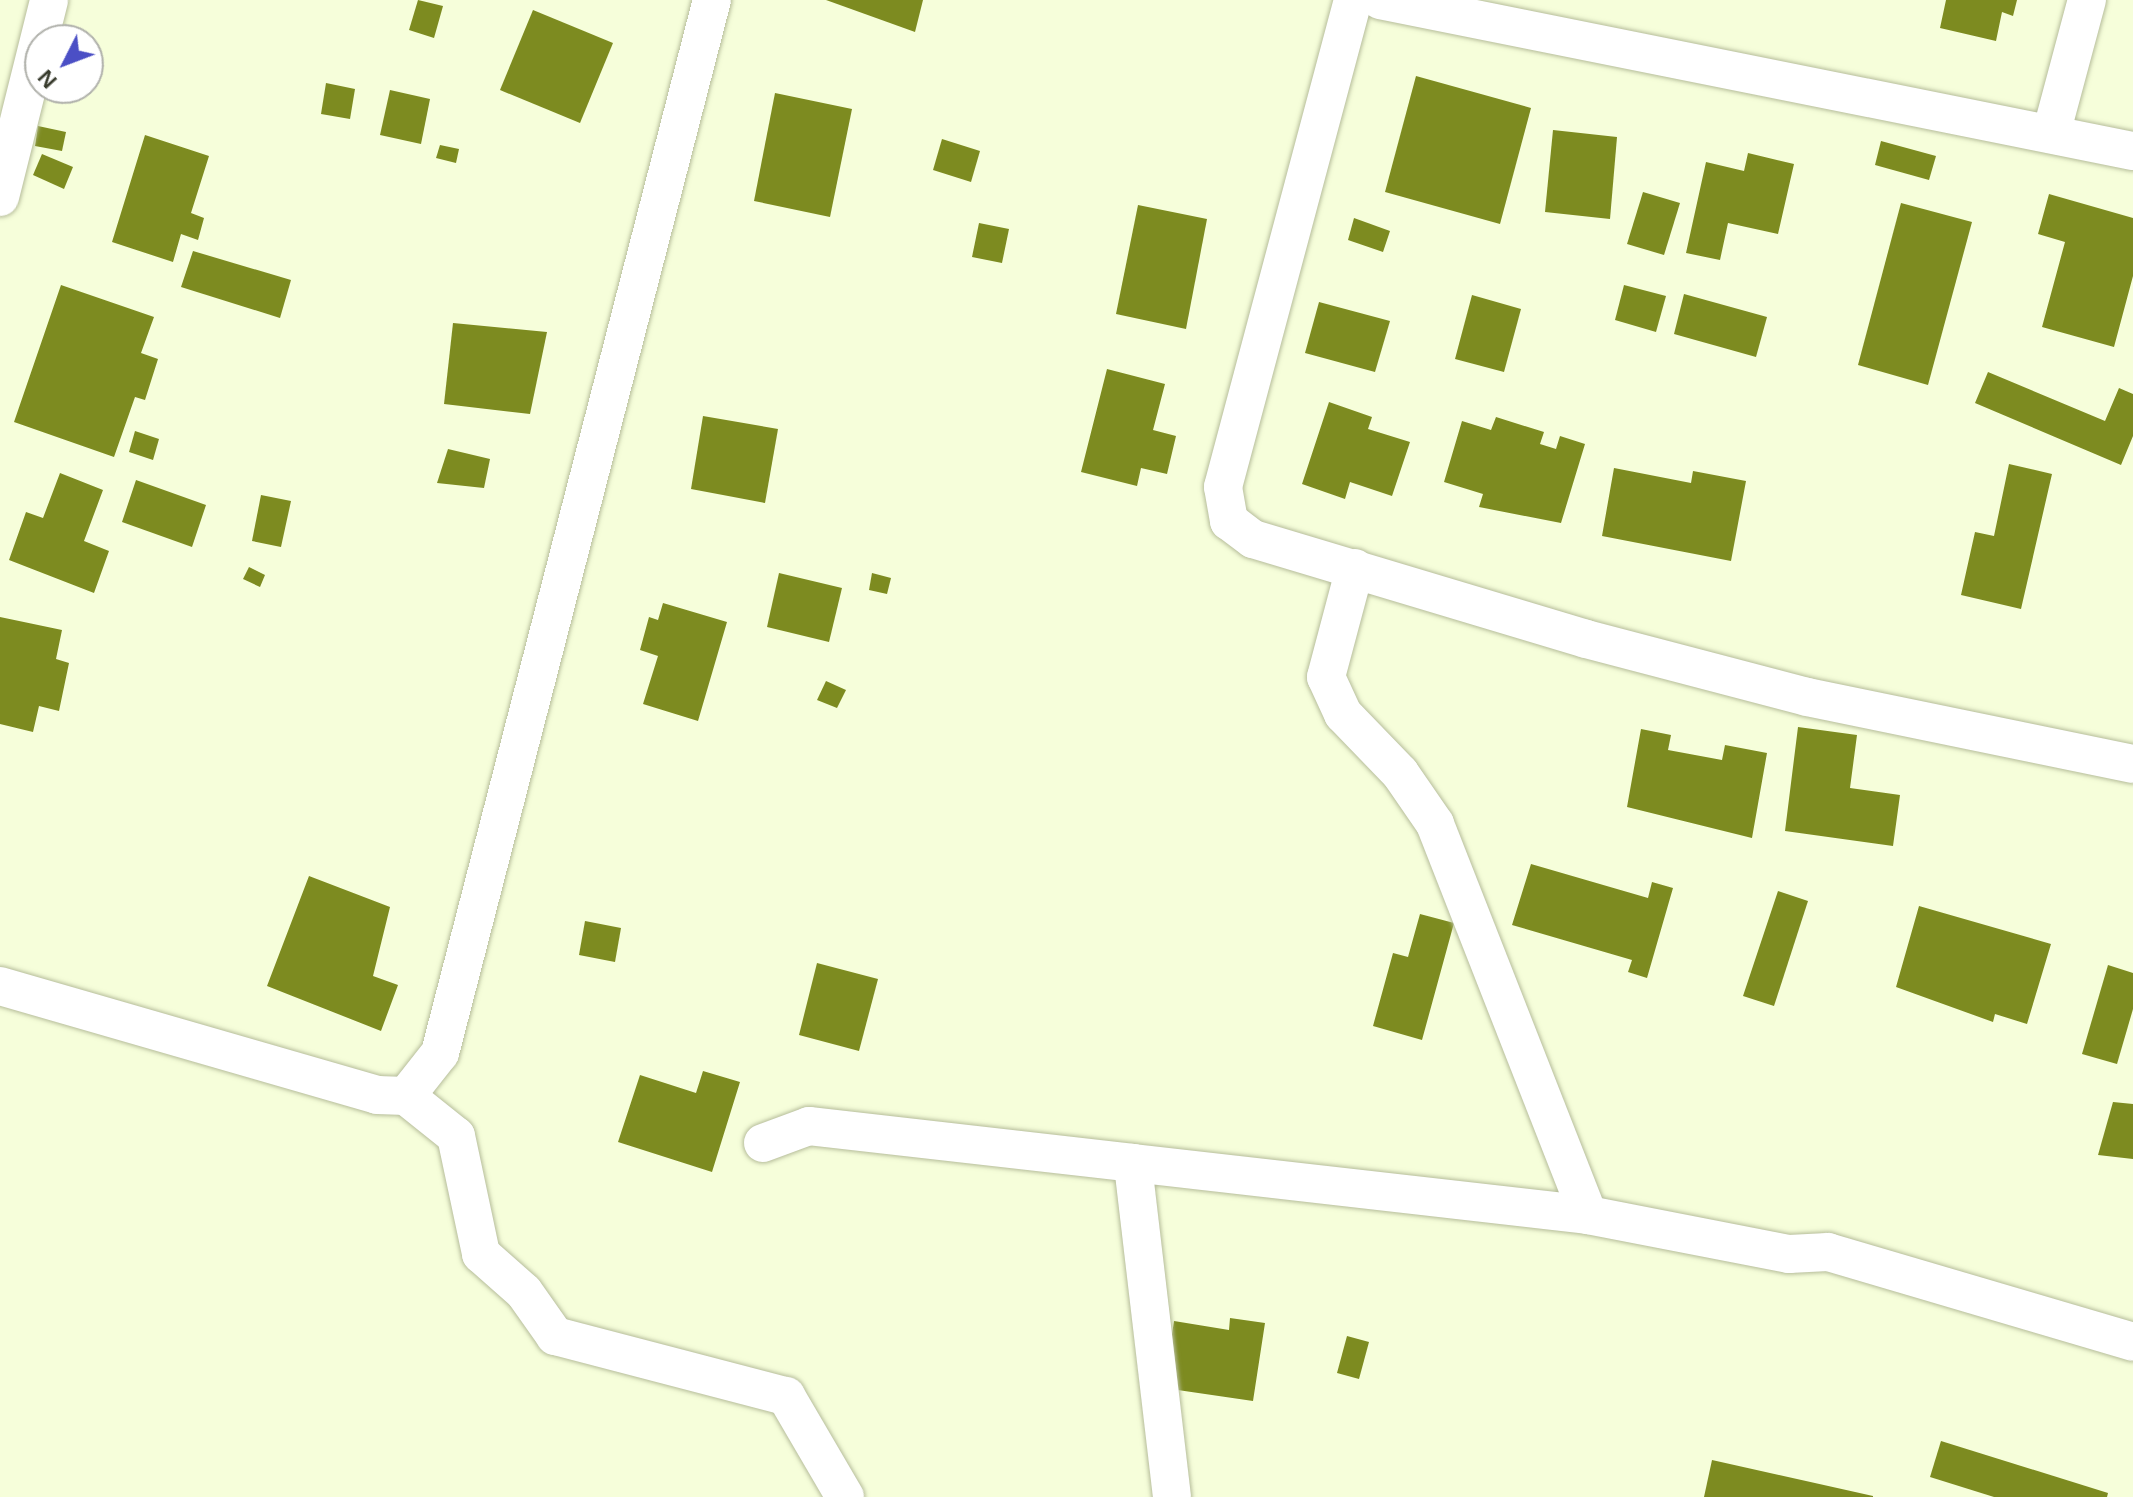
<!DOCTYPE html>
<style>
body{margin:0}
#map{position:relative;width:2133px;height:1497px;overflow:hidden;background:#f6feda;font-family:Arial,sans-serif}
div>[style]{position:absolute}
.building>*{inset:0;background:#7d8b20}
.roads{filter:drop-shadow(0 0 2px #b6bd9b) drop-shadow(0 0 2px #b6bd9b)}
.street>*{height:38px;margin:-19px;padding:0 19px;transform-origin:19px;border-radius:19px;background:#fff}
span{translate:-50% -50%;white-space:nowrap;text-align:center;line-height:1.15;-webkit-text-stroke:6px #fff;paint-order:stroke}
.north{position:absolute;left:24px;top:24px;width:80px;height:80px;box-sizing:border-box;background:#fff;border:2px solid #b0b1ab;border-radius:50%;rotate:228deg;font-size:22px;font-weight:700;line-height:32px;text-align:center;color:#393c2e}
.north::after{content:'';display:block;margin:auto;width:28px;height:36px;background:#4b4fc5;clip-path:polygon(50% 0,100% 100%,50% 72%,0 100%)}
</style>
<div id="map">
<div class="building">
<div style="clip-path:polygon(418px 0,443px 6px,434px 38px,409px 30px)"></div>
<div style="clip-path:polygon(826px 0,923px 0,915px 32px)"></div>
<div style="clip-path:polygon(1946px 0,2017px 0,2013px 16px,2002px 12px,1996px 41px,1940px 28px)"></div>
<div style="clip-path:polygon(533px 10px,613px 43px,580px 123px,500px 90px)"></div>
<div style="clip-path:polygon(1416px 76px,1531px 108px,1500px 224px,1385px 192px)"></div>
<div style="clip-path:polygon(326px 83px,355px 89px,350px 119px,321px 114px)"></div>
<div style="clip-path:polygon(390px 90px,430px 99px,421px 144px,380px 135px)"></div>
<div style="clip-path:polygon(775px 93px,852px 109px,830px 217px,754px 201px)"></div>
<div style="clip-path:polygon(38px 126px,66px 132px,62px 151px,35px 146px)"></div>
<div style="clip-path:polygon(1553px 130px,1617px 137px,1610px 219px,1545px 212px)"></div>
<div style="clip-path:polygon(145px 135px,209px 156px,191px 213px,204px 218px,198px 240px,181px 234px,173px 262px,112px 242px)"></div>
<div style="clip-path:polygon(942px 139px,980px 151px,971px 182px,933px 170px)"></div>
<div style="clip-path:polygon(1881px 141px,1936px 156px,1929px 180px,1875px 165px)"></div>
<div style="clip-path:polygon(440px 145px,459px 149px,456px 163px,436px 158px)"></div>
<div style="clip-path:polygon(1748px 153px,1794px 164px,1778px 234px,1728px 223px,1720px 260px,1686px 253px,1706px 162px,1744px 171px)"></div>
<div style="clip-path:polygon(42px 154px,73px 167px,64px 189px,33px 175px)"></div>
<div style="clip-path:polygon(1643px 192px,1680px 203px,1664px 255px,1627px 244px)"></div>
<div style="clip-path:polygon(2049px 194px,2133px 218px,2133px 276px,2114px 347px,2042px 327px,2065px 242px,2038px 234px)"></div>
<div style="clip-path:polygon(1901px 203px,1972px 222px,1928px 385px,1858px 365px)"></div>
<div style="clip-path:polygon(1138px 205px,1207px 219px,1186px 329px,1116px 314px)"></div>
<div style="clip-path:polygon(1354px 218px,1390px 231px,1383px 252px,1348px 240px)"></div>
<div style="clip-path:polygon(979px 223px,1009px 229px,1002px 263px,972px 257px)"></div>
<div style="clip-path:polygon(193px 251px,291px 280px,280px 318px,181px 287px)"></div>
<div style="clip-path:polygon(61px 285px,154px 317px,141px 353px,158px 359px,145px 400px,135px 397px,114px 457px,14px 422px)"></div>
<div style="clip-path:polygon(1624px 285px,1666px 296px,1656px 332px,1615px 320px)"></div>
<div style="clip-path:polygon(1684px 294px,1767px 317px,1756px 357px,1674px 334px)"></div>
<div style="clip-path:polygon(1472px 295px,1521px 309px,1504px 372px,1455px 359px)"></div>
<div style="clip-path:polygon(1319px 302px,1390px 321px,1375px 372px,1305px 353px)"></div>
<div style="clip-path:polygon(453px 323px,547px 332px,530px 414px,444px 404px)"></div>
<div style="clip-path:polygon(1107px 369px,1165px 384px,1153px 430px,1176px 436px,1167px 474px,1141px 468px,1137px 486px,1081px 472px)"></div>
<div style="clip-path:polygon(1988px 372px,2105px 421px,2119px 388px,2133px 394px,2133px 436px,2121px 465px,1975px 403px)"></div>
<div style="clip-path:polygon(1329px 402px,1372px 417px,1368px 429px,1410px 442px,1392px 496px,1350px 482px,1345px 499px,1302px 484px)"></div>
<div style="clip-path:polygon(703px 416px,778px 429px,765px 503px,691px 489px)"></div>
<div style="clip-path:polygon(1496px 417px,1544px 432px,1540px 444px,1556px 449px,1560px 436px,1585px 444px,1561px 523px,1479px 507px,1483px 494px,1444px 482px,1462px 421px,1491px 430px)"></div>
<div style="clip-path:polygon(135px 431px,159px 439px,153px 460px,129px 452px)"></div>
<div style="clip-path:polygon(448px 449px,490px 459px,484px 488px,437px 483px)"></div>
<div style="clip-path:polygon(2009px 464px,2052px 474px,2021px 609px,1961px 595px,1975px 532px,1994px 536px)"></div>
<div style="clip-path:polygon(1614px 468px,1691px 483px,1693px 471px,1746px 481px,1731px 561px,1602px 536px)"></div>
<div style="clip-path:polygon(60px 473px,103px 490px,84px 541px,109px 551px,94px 593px,9px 560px,26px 512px,43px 518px)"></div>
<div style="clip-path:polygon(136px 480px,206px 505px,192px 547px,122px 522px)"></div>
<div style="clip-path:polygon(261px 495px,291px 501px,281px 547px,252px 541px)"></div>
<div style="clip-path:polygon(249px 567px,265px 575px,260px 587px,243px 579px)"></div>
<div style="clip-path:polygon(779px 573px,842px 588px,829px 642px,767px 627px)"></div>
<div style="clip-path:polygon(872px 573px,891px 578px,887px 594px,869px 590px)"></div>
<div style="clip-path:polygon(663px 603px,727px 622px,698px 721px,643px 704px,658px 656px,640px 650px,649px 617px,658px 620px)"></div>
<div style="clip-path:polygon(0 617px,62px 630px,56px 659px,69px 663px,59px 711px,39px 706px,33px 732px,0 724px)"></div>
<div style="clip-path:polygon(826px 681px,846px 690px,837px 708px,817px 700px)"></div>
<div style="clip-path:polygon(1798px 727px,1857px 735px,1850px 788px,1900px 795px,1893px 846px,1785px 831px)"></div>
<div style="clip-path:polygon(1641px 729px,1671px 735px,1668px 750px,1722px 760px,1725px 745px,1767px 753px,1752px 838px,1627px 807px)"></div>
<div style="clip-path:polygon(1531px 864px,1648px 898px,1652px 882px,1673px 888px,1647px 978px,1628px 972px,1632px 960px,1512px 925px)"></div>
<div style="clip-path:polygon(309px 876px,390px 907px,373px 976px,398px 985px,381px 1031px,267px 986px)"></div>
<div style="clip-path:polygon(1778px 891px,1808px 901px,1774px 1006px,1743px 996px)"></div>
<div style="clip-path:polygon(1919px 906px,2051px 944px,2027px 1024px,1995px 1014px,1993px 1022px,1896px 987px)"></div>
<div style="clip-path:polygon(1420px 914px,1454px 923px,1422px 1040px,1373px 1026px,1393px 953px,1408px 957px)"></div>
<div style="clip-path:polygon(585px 921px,621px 928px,615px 962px,579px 955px)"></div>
<div style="clip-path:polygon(817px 963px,878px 979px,859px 1051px,799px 1035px)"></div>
<div style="clip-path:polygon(2108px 965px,2133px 973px,2133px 1009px,2117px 1064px,2082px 1054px)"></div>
<div style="clip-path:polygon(703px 1071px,740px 1082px,712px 1172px,618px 1142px,640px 1075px,696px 1093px)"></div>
<div style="clip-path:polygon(2113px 1102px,2133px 1104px,2133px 1159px,2098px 1155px)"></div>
<div style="clip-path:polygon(1230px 1318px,1265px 1323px,1253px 1401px,1164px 1388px,1174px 1321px,1229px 1330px)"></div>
<div style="clip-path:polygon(1347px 1336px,1369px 1342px,1359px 1379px,1337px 1373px)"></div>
<div style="clip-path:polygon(1941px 1441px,2108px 1493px,2107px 1497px,1994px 1497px,1930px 1477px)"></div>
<div style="clip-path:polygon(1712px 1460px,1873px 1496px,1873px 1497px,1704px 1497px)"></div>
</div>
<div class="roads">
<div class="street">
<div style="left:1353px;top:0;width:504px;rotate:104.95deg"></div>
<div style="left:1223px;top:487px;width:35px;rotate:80deg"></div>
<div style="left:1229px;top:521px;width:30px;rotate:37deg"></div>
<div style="left:1253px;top:539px;width:348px;rotate:16.7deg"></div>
<div style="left:1586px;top:639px;width:228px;rotate:14.7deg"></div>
<div style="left:1807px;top:697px;width:333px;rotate:11.6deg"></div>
<div style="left:1380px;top:0;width:768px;rotate:11.34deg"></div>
<div style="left:2051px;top:134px;width:139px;rotate:-75deg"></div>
<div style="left:0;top:197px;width:203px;rotate:-76deg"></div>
<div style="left:1355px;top:568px;width:113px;rotate:104.9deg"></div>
<div style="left:1326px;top:677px;width:41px;rotate:65.3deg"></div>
<div style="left:1343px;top:714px;width:82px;rotate:46deg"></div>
<div style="left:1400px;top:773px;width:62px;rotate:55.5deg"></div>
<div style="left:1435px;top:824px;width:420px;rotate:68.6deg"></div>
<div style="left:0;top:986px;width:392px;rotate:16.1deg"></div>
<div style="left:377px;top:1095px;width:29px;rotate:2deg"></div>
<div style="left:406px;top:1096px;width:55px;rotate:-51.7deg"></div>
<div style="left:440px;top:1053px;width:1088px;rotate:-75.52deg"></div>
<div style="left:406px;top:1096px;width:64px;rotate:38.7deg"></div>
<div style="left:456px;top:1136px;width:121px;rotate:78deg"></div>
<div style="left:481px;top:1254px;width:57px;rotate:41.5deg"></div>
<div style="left:524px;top:1292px;width:54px;rotate:54.8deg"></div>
<div style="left:555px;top:1336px;width:239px;rotate:14.6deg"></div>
<div style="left:786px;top:1396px;width:117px;rotate:59.7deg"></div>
<div style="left:763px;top:1143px;width:49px;rotate:-20.3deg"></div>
<div style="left:809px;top:1126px;width:326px;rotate:6.5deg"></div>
<div style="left:1172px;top:1497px;width:336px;rotate:-96.7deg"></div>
<div style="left:1133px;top:1163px;width:458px;rotate:6.5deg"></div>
<div style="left:1588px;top:1215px;width:205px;rotate:11deg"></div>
<div style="left:1789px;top:1254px;width:39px;rotate:-3deg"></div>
<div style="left:1828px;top:1252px;width:318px;rotate:16.4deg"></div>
</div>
</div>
<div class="north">N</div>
</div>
